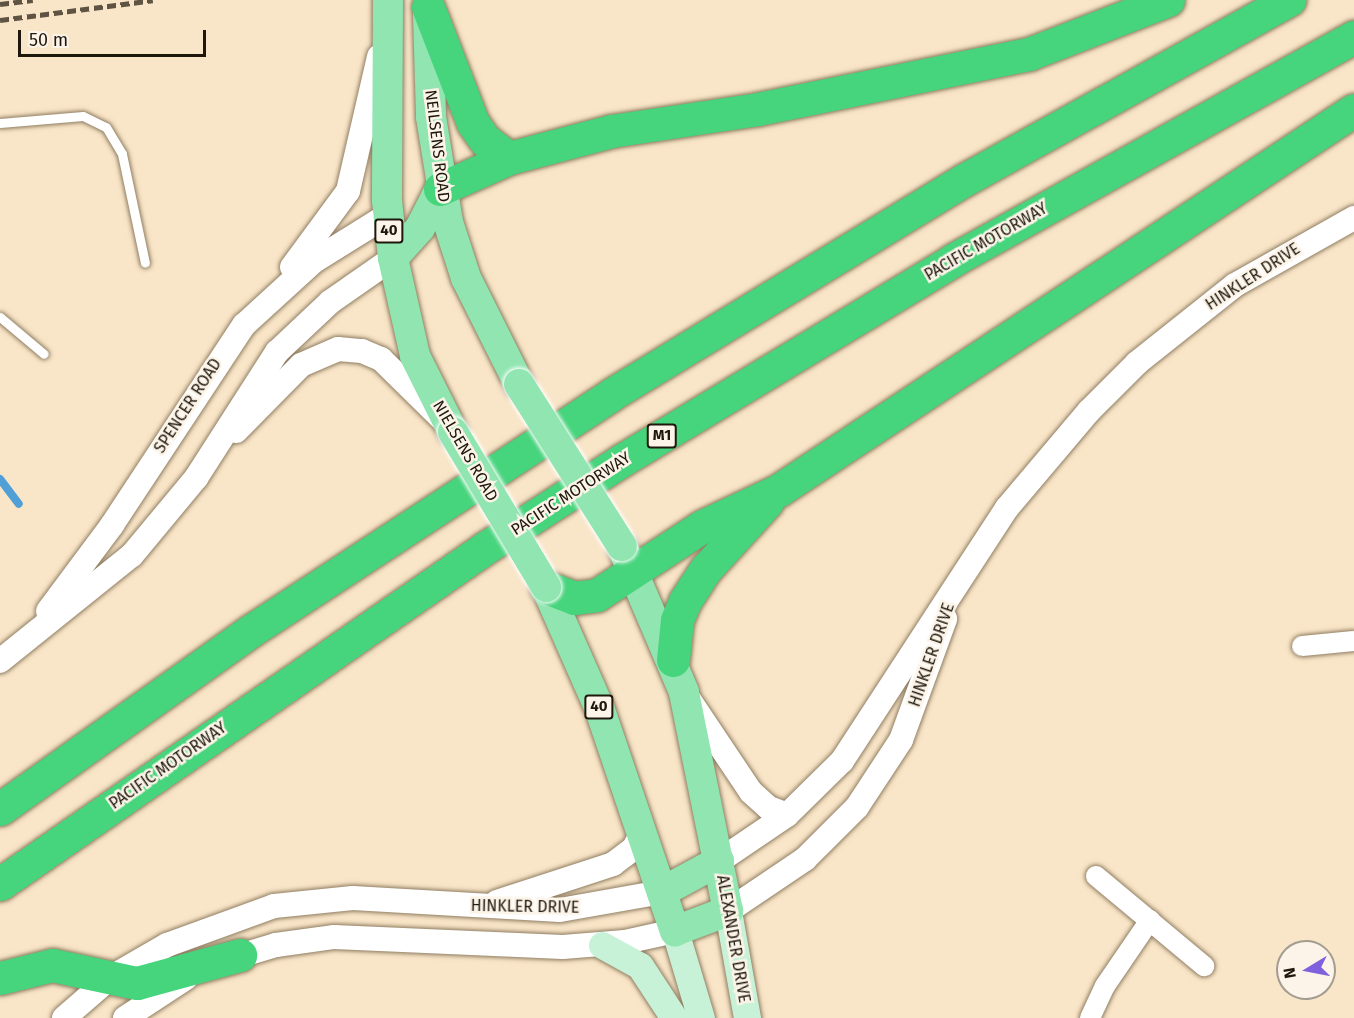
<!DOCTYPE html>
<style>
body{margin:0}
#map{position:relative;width:1354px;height:1018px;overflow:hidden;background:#f9e5c7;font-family:"Fira Sans",sans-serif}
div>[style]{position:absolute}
.stream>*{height:8px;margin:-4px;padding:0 4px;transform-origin:4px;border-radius:4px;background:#509fd6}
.roads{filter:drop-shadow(0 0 2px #907e63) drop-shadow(0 0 2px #907e63)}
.service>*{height:9px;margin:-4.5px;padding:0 4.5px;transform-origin:4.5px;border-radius:4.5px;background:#fff}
.minor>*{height:20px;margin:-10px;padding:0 10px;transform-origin:10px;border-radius:10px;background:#fff}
.tertiary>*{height:24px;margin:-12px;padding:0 12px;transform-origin:12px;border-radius:12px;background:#fff}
.secondary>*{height:27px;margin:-13.5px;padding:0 13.5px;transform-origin:13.5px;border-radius:13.5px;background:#c8f2d8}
.primary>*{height:30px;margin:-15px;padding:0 15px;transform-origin:15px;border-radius:15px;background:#90e5b0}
.motorway>*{height:33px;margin:-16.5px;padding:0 16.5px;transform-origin:16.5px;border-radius:16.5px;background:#46d47c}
.rail>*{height:4.5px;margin-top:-2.25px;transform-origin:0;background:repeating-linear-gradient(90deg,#5f5443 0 9px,transparent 0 13.5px)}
.bridges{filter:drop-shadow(0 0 2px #fff) drop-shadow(0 0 2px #fff)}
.primary-bridge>*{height:30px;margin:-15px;padding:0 15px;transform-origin:15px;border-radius:15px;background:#90e5b0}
span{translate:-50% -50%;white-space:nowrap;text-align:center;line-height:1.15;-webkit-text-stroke:5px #fcf4e8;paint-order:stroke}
.shield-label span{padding:2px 4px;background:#fcf4e8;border:2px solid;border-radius:4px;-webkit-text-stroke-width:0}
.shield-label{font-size:15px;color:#1e170c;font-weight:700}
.street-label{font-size:16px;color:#1e170c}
.north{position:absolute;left:1276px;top:940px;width:60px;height:60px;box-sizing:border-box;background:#fcf4e8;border:2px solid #a39c90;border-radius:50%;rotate:260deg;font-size:16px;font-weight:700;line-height:24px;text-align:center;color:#1e170c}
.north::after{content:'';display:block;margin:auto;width:21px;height:27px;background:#7e62dd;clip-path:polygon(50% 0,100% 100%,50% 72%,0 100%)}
.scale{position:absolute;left:18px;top:30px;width:188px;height:27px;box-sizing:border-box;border:3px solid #1e170c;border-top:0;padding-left:8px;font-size:18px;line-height:21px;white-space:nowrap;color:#1e170c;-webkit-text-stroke:4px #fcf4e8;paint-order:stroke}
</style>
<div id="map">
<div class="stream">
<div style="left:0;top:479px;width:31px;rotate:53deg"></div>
</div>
<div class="roads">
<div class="service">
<div style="left:0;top:123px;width:83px;rotate:-4.8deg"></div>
<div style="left:83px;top:116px;width:25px;rotate:26deg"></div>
<div style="left:106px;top:127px;width:31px;rotate:59deg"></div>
<div style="left:122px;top:154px;width:111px;rotate:78.1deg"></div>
<div style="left:0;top:317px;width:57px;rotate:40.1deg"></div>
</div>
<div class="minor">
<div style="left:1302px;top:646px;width:52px;rotate:-5.5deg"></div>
<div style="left:1096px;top:876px;width:141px;rotate:39.8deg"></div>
<div style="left:1090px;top:1018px;width:35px;rotate:-65deg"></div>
<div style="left:1105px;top:986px;width:80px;rotate:-55.7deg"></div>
</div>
<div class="tertiary">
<div style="left:292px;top:267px;width:94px;rotate:-53.6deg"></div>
<div style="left:348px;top:191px;width:138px;rotate:-77deg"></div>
<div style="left:236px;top:431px;width:93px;rotate:-45.4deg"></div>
<div style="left:301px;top:365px;width:40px;rotate:-23.4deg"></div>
<div style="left:338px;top:349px;width:24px;rotate:5deg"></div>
<div style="left:362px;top:351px;width:21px;rotate:23deg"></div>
<div style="left:381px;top:359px;width:87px;rotate:44.5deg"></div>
<div style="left:48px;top:611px;width:107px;rotate:-53.3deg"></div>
<div style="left:112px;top:525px;width:240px;rotate:-56.6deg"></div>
<div style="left:244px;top:325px;width:95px;rotate:-42.4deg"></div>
<div style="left:314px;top:261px;width:87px;rotate:-31.9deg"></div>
<div style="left:0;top:661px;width:169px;rotate:-38.8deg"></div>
<div style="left:132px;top:555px;width:100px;rotate:-50.3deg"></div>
<div style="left:196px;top:478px;width:150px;rotate:-57.3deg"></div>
<div style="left:277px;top:352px;width:73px;rotate:-43.3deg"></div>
<div style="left:330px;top:302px;width:77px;rotate:-34.9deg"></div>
<div style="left:688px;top:698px;width:113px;rotate:56.2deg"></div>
<div style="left:751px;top:792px;width:24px;rotate:42deg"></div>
<div style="left:769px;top:808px;width:19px;rotate:21deg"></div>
<div style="left:719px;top:861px;width:82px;rotate:-34.1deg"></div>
<div style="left:787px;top:815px;width:77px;rotate:-44.5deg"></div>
<div style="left:842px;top:761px;width:302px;rotate:-56.9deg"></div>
<div style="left:1007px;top:508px;width:127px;rotate:-49.8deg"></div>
<div style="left:1089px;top:411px;width:68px;rotate:-45deg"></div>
<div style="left:1137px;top:363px;width:125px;rotate:-38.5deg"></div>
<div style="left:1235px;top:285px;width:137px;rotate:-29.4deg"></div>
<div style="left:497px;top:902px;width:122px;rotate:-18.1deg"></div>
<div style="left:613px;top:864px;width:26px;rotate:-37deg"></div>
<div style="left:634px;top:848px;width:18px;rotate:-63deg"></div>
<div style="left:728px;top:911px;width:93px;rotate:-34deg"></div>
<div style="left:805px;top:859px;width:74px;rotate:-45deg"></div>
<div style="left:857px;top:807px;width:80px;rotate:-56.7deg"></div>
<div style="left:901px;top:740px;width:129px;rotate:-70deg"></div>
<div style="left:226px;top:960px;width:52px;rotate:-16.7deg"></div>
<div style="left:276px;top:945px;width:59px;rotate:-7.9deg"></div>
<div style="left:334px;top:937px;width:229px;rotate:2.5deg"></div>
<div style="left:563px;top:947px;width:62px;rotate:-4.6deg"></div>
<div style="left:625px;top:942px;width:51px;rotate:-12.4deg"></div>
<div style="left:64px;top:1018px;width:61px;rotate:-41deg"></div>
<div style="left:110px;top:978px;width:66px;rotate:-30.1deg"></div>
<div style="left:167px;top:945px;width:114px;rotate:-20deg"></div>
<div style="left:274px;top:906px;width:79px;rotate:-5.8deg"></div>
<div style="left:353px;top:898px;width:207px;rotate:3.3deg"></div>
<div style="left:560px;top:910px;width:104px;rotate:-10deg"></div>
<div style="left:125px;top:1018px;width:73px;rotate:-33.3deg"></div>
</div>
<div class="secondary">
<div style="left:728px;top:911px;width:109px;rotate:79.9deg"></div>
<div style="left:675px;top:931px;width:91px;rotate:73.4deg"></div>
<div style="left:602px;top:945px;width:43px;rotate:28.9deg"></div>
<div style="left:640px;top:966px;width:62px;rotate:56.8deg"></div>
</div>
<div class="primary">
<div style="left:388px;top:0;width:200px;rotate:90.3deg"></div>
<div style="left:387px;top:200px;width:58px;rotate:84.1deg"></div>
<div style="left:393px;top:258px;width:100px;rotate:77.3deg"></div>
<div style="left:415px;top:356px;width:85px;rotate:63.4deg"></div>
<div style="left:428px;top:14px;width:103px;rotate:88.3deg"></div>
<div style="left:431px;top:117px;width:106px;rotate:80.8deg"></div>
<div style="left:448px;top:222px;width:59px;rotate:72.2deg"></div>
<div style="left:466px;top:278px;width:119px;rotate:63.4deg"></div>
<div style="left:393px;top:258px;width:40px;rotate:-48deg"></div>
<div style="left:420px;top:228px;width:44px;rotate:-62.9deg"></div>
<div style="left:546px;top:587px;width:131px;rotate:66.2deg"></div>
<div style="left:599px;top:707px;width:237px;rotate:71.3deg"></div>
<div style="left:675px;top:931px;width:57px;rotate:-20.7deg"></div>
<div style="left:728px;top:911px;width:223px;rotate:-101.4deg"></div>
<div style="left:684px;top:692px;width:155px;rotate:-113.1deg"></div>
<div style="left:662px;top:892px;width:65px;rotate:-28.5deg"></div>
</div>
<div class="motorway">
<div style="left:428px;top:7px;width:124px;rotate:68.8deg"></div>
<div style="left:473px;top:123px;width:21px;rotate:55deg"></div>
<div style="left:485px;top:140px;width:30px;rotate:37deg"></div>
<div style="left:440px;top:189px;width:76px;rotate:-24.2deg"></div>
<div style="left:509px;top:158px;width:106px;rotate:-14.8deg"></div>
<div style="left:611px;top:131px;width:149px;rotate:-8.5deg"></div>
<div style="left:758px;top:109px;width:277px;rotate:-11.5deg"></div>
<div style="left:1029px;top:54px;width:149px;rotate:-21.2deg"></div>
<div style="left:546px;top:587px;width:30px;rotate:21deg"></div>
<div style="left:574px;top:598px;width:23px;rotate:-7deg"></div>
<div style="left:597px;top:595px;width:126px;rotate:-33.1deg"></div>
<div style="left:703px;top:526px;width:84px;rotate:-25.3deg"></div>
<div style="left:779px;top:490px;width:689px;rotate:-33.46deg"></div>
<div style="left:673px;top:660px;width:40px;rotate:-84.3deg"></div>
<div style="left:677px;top:620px;width:21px;rotate:-67deg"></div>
<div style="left:685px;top:601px;width:38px;rotate:-57deg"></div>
<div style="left:706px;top:569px;width:91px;rotate:-47.7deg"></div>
<div style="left:0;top:809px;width:309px;rotate:-35.4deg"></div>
<div style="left:252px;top:630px;width:430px;rotate:-33.2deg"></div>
<div style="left:612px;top:394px;width:412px;rotate:-31.3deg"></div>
<div style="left:964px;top:180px;width:372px;rotate:-29deg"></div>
<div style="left:0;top:884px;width:590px;rotate:-34.71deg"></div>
<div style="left:485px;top:548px;width:163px;rotate:-32.7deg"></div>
<div style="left:622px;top:460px;width:387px;rotate:-31.1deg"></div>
<div style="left:953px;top:260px;width:459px;rotate:-29.1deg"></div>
<div style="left:0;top:978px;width:54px;rotate:-14deg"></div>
<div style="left:52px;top:965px;width:87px;rotate:12deg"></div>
<div style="left:137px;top:983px;width:107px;rotate:-15.2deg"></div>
</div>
</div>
<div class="rail">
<div style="left:0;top:4px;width:33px;rotate:-7deg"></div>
<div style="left:0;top:20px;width:154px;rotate:-7.4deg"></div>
</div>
<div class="bridges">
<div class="primary-bridge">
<div style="left:519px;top:384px;width:192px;rotate:57.6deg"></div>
<div style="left:453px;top:432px;width:181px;rotate:59deg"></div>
</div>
</div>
<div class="shield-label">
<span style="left:389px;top:231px">40</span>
<span style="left:662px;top:436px">M1</span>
<span style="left:599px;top:707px">40</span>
</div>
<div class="street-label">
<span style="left:437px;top:146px;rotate:83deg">NEILSENS ROAD</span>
<span style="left:986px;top:242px;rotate:-30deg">PACIFIC MOTORWAY</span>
<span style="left:1253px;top:277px;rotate:-33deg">HINKLER DRIVE</span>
<span style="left:188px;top:406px;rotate:-57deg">SPENCER ROAD</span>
<span style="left:465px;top:451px;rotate:60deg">NIELSENS ROAD</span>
<span style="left:571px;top:494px;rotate:-33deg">PACIFIC MOTORWAY</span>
<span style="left:932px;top:655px;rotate:-71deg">HINKLER DRIVE</span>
<span style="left:168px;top:766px;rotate:-35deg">PACIFIC MOTORWAY</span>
<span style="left:525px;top:907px;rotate:1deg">HINKLER DRIVE</span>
<span style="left:733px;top:939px;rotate:80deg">ALEXANDER DRIVE</span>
</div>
<div class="north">N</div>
<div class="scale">50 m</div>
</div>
